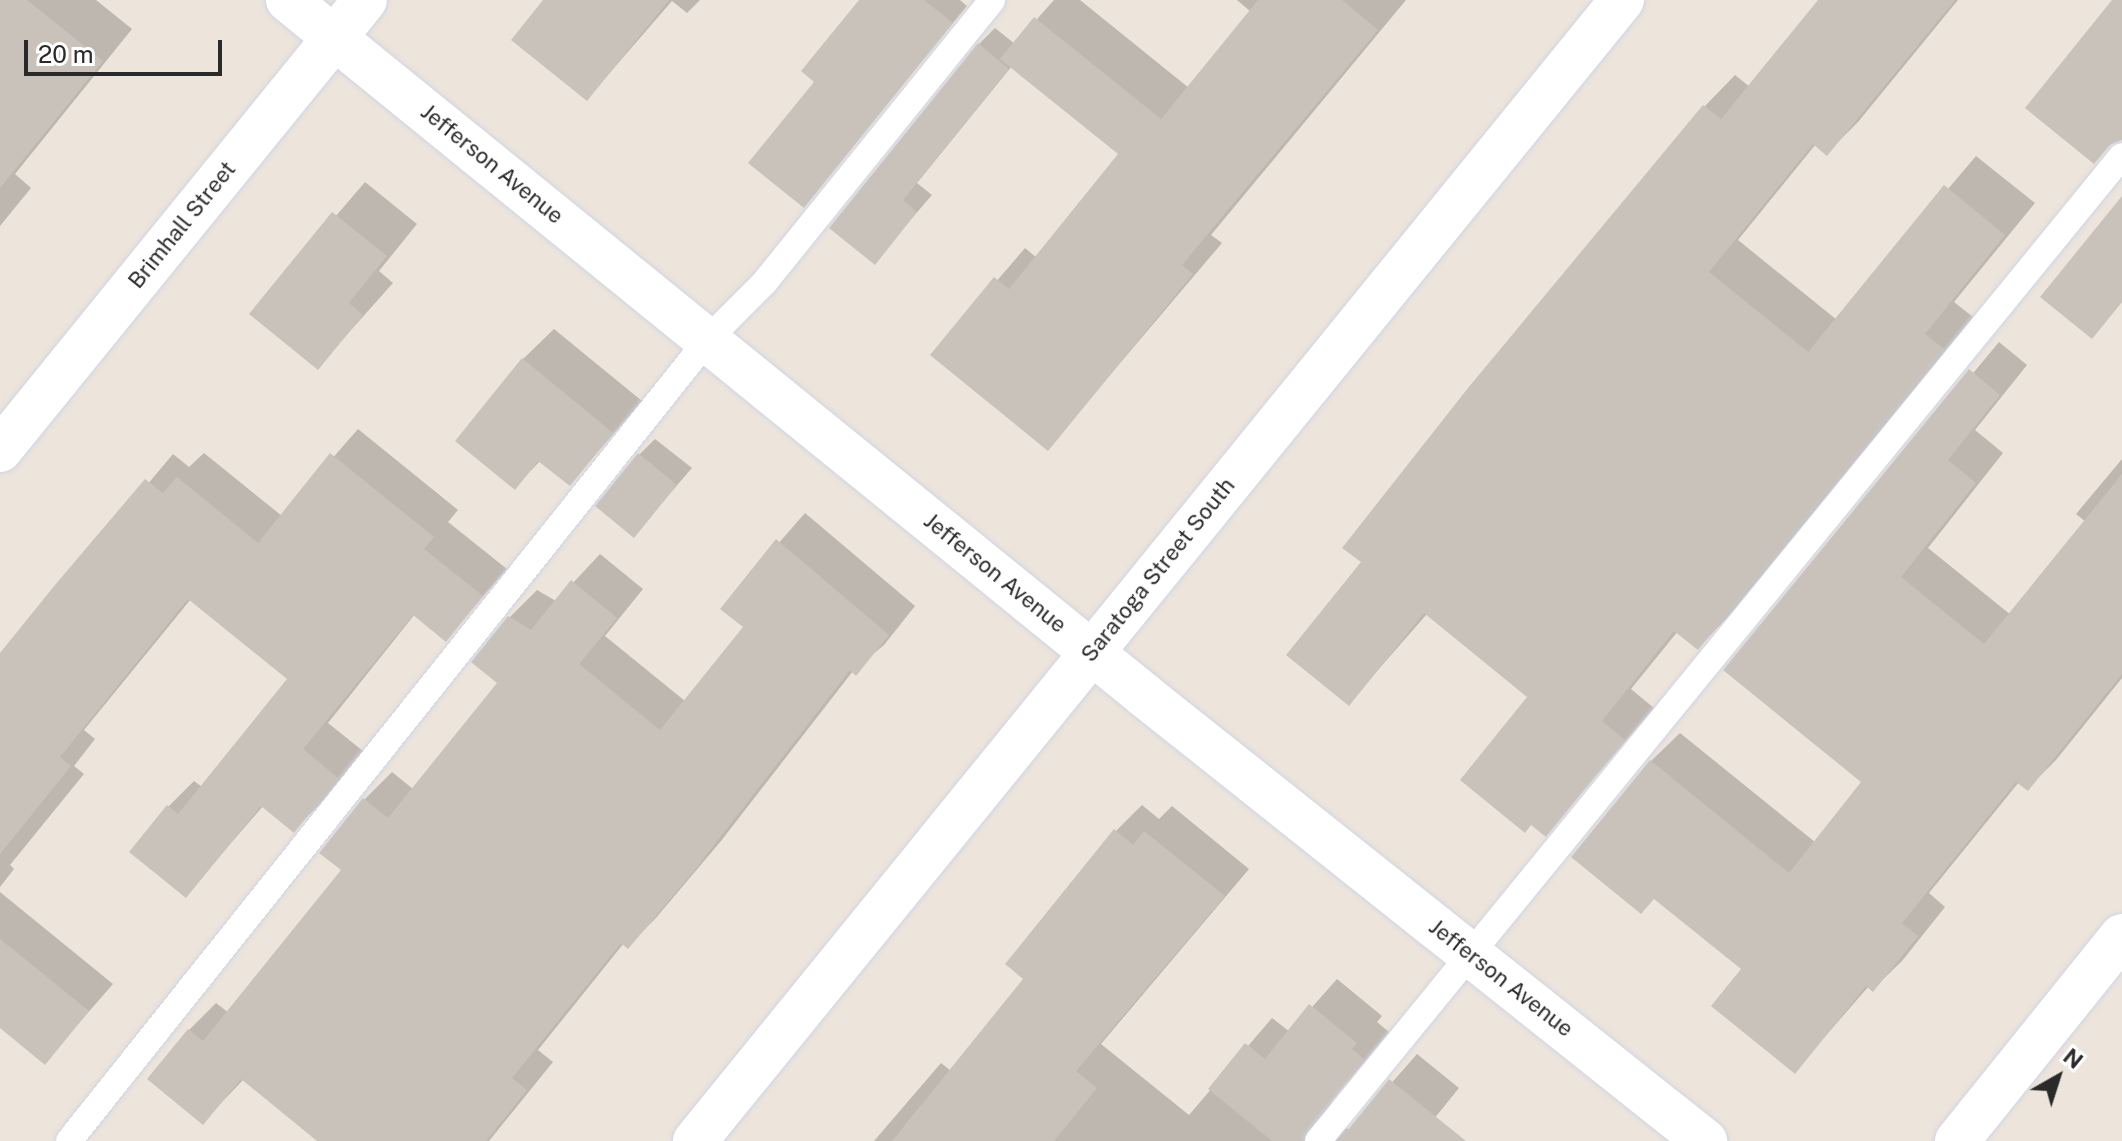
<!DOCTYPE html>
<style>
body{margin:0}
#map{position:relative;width:2122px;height:1141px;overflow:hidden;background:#ede5db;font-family:"Public Sans",sans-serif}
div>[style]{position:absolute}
.shadow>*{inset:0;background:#0003}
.building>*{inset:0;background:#c8c2bb}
.roads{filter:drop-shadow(0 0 2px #d1d4e4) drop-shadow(0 0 2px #d1d4e4)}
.service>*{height:26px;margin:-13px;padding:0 13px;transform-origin:13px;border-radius:13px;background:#fff}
.minor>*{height:44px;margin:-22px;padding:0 22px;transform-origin:22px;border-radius:22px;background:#fff}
span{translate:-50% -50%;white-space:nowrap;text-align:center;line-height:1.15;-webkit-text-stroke:8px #fff;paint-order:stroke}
.street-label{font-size:22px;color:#2a2a2a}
.north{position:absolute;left:2018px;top:1037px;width:80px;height:80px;-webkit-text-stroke:6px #fff;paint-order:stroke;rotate:39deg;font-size:22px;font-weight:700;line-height:32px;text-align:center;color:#2a2a2a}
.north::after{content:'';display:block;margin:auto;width:28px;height:36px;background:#2a2a2a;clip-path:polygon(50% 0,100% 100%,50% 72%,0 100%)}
.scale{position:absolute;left:24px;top:40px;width:198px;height:36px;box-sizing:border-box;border:4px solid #2a2a2a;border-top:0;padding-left:10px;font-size:24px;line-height:28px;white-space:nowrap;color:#2a2a2a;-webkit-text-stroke:6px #fff;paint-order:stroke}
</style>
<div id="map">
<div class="shadow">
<div style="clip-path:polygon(0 0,96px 0,132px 29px,15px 174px,31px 188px,0 226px)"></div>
<div style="clip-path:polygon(547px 0,700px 0,687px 13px,672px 1px,587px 99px)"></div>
<div style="clip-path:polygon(860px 0,960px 0,967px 6px,804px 205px,817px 81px)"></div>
<div style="clip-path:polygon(1054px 0,1080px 0,1189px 88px,1251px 12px,1237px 0,1406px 0,1211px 235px,1222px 243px,1048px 448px,933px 355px,1025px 248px,1037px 258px,1121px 154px,1012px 66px,917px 183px,932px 195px,874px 262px,832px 228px,979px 44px,995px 28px,1015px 44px)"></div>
<div style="clip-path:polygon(1820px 0,1958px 0,1858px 122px,1827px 153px,1816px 144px,1738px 240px,1837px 320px,1976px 156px,2035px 203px,1954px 302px,1973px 317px,1728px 617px,1698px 648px,1678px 631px,1631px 689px,1654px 708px,1546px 834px,1530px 697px,1427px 614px,1349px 703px,1363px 562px,1469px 389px,1705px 106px,1735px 75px,1750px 87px)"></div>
<div style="clip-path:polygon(365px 182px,417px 224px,379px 271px,393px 283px,318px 367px,252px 314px)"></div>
<div style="clip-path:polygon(554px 329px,642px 401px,570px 484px,541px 460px,515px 487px,523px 359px)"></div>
<div style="clip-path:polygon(1999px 342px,2027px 365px,1975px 430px,2003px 453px,1928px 548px,2011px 615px,2086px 522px,2076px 514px,2122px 459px,2122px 678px,2056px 760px,2027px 789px,2019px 782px,1929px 893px,1945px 907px,1902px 961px,1873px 989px,1869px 986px,1795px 1071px,1651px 761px,1680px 733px,1815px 842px,1863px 782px,1726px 670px)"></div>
<div style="clip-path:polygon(358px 429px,458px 510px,448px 522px,507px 569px,446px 639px,415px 614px,328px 723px,363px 751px,320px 804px,294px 830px,264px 805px,186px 895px,168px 807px,194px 781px,202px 787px,290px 679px,191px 599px,84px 730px,95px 739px,74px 766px,84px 774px,10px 865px,14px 869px,0 887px,0 660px,173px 454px,189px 467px,204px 453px,282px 516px)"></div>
<div style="clip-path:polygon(655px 439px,692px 468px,634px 535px,639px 455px)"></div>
<div style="clip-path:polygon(805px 513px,915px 606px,884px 645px,853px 671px,721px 841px,655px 919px,628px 946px,624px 943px,538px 1050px,553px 1062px,489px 1141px,321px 1141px,244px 1079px,203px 1122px,189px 1030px,216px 1003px,229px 1013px,344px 870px,322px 852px,365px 799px,392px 772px,413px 789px,500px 683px,509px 618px,537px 590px,556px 601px,600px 554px,643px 589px,605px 636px,685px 701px,746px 627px,722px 608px)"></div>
<div style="clip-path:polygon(1142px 805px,1159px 819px,1172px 806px,1249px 869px,1101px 1044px,1189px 1115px,1272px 1018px,1290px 1032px,1337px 979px,1382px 1016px,1377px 1022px,1389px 1032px,1331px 1102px,1328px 1112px,1333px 1127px,1351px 1129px,1417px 1054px,1459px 1088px,1416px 1141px,874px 1141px,941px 1063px,951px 1071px,1026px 979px,1116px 831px)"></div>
<div style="clip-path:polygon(0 892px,113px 984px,45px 1062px,0 1026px)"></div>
</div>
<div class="building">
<div style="clip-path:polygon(0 0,27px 0,103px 61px,0 188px)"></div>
<div style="clip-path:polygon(543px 0,669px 0,587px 101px,511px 40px)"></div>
<div style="clip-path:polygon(859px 0,924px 0,953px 23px,804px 208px,748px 163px,814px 82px,801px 71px)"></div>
<div style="clip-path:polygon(1258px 0,1342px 0,1378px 30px,1182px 265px,1193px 274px,1048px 451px,930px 355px,994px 277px,1009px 289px,1118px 154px,1000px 59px,1034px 17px,1161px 119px)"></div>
<div style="clip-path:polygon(1818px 0,1955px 0,1827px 156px,1813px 144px,1709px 272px,1808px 352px,1944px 185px,2005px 235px,1925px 334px,1944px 349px,1698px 650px,1674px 631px,1602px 721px,1625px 740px,1546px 837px,1531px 825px,1525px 833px,1460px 780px,1527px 697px,1424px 613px,1349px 706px,1286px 655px,1361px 562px,1342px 548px,1468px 388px,1703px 105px,1721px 119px)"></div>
<div style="clip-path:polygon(2112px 0,2122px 0,2122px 140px,2110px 145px,2094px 164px,2025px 108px)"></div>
<div style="clip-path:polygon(978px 43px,1009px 69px,903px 200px,917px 212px,875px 265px,829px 228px)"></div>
<div style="clip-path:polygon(2122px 196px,2122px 302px,2092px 339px,2040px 297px)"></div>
<div style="clip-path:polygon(332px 212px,387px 256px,349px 303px,363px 315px,318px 370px,249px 314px)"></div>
<div style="clip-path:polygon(522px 358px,613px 433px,570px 486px,538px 461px,515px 490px,455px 441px)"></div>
<div style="clip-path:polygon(1969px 369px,2000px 395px,1948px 460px,1976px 483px,1901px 577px,1984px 644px,2122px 474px,2122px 674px,2028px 791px,2016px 782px,1902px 923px,1918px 936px,1873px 992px,1866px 986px,1795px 1074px,1711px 1006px,1741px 969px,1654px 899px,1641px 914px,1571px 857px,1650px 760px,1789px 873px,1861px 782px,1723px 670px)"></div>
<div style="clip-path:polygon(330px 453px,434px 537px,424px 549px,483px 596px,446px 642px,413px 615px,303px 749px,338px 778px,294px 833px,261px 806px,186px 898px,129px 852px,167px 805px,178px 814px,287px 679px,188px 599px,60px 757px,71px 766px,0 854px,0 653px,55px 585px,145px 479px,163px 493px,177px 477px,258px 543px)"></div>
<div style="clip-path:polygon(638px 453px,677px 485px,634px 538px,595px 506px)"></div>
<div style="clip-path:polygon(776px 539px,889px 635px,856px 676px,850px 670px,694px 871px,628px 949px,621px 943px,512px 1078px,527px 1090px,486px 1141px,317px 1141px,241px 1079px,203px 1125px,147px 1079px,188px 1029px,203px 1041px,341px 870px,319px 853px,363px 798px,388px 818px,497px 683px,471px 662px,508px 616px,531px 630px,571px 580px,617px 618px,579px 664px,660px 730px,743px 627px,720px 609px)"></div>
<div style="clip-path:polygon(1114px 829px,1133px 845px,1144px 831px,1225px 896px,1076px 1071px,1097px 1088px,1054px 1141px,892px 1141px,1023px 979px,1005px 964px)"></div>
<div style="clip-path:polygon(0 939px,89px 1011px,45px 1065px,0 1028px)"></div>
<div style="clip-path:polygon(1309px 1004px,1357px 1043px,1352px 1049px,1364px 1059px,1302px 1141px,1272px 1141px,1208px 1089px,1245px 1043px,1265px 1059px)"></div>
<div style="clip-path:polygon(1389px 1079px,1466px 1141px,1339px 1141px)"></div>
</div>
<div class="roads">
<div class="service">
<div style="left:69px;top:1141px;width:1027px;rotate:-51.44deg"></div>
<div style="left:709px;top:338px;width:78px;rotate:-45deg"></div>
<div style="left:764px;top:283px;width:363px;rotate:-51.1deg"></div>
<div style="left:1318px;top:1141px;width:1271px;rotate:-50.78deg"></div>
</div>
<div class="minor">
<div style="left:288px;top:0;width:1103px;rotate:39.07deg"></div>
<div style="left:1144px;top:695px;width:717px;rotate:38.49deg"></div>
<div style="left:0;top:450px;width:579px;rotate:-50.95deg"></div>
<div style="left:695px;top:1141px;width:1470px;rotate:-50.91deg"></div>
<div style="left:1957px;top:1141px;width:263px;rotate:-51.2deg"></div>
</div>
</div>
<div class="street-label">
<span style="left:492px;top:164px;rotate:39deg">Jefferson Avenue</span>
<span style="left:182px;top:225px;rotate:-51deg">Brimhall Street</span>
<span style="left:1158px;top:570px;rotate:-51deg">Saratoga Street South</span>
<span style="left:995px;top:573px;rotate:39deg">Jefferson Avenue</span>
<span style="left:1501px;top:978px;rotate:38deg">Jefferson Avenue</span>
</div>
<div class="north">N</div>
<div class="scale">20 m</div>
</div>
